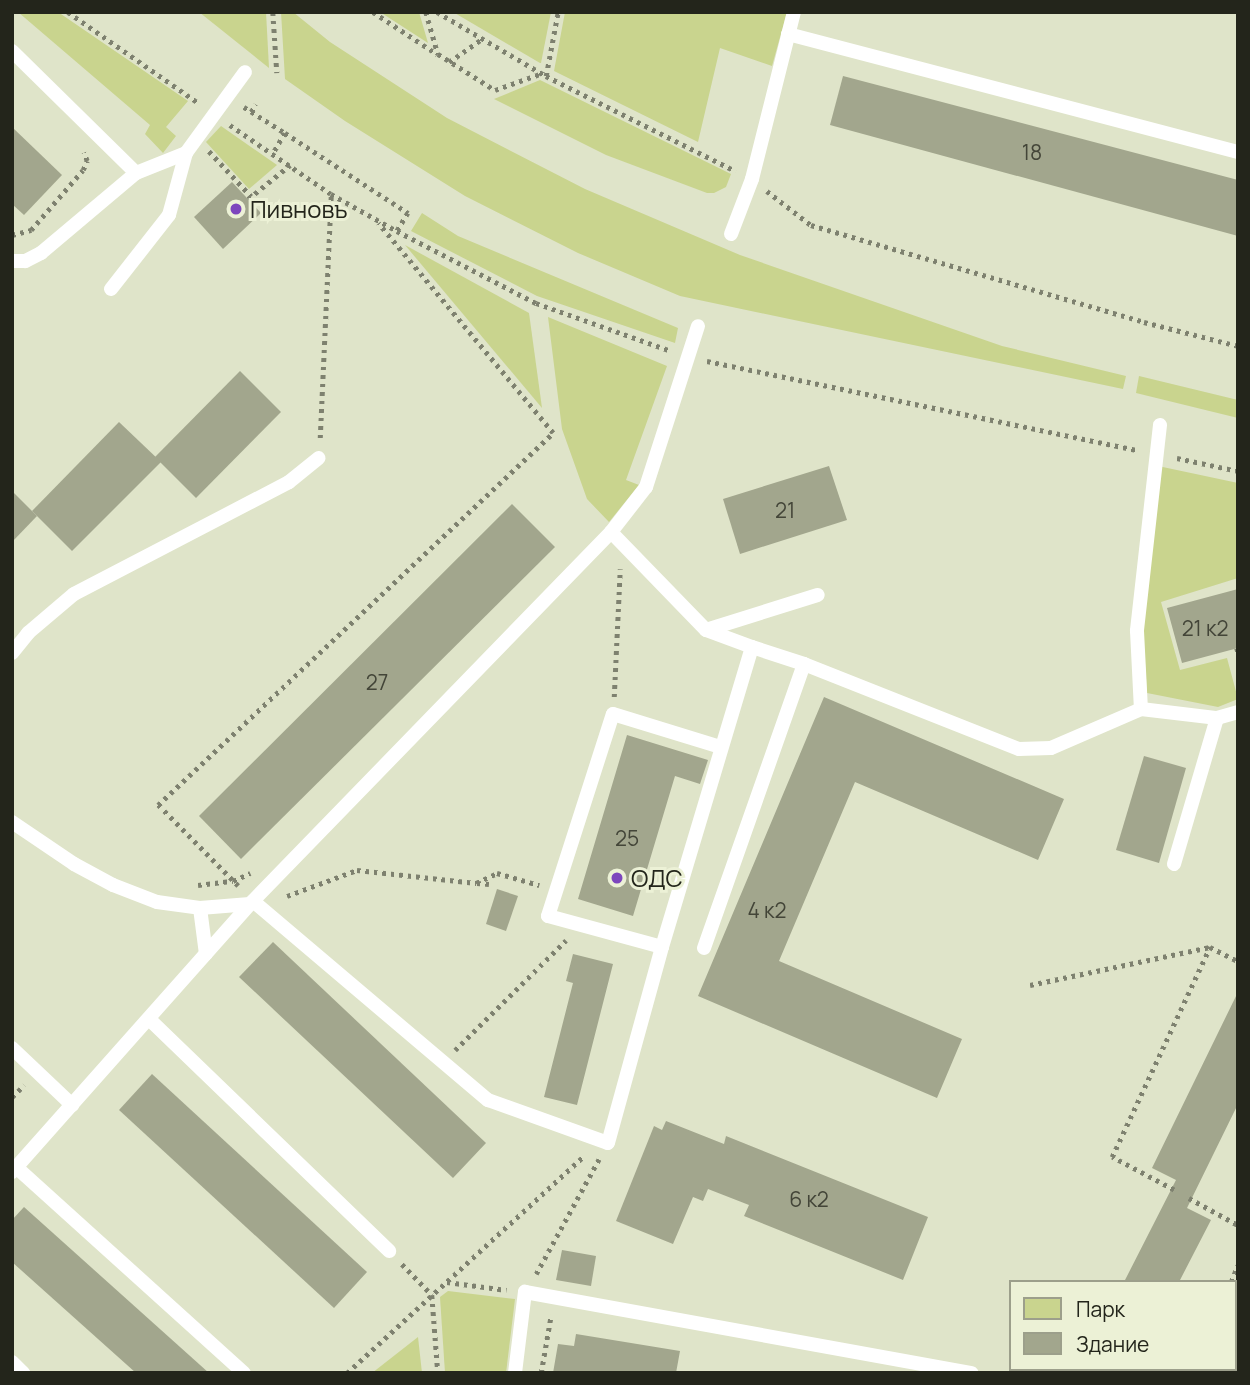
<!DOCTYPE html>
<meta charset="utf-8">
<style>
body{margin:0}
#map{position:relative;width:1250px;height:1385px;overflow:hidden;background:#dfe4c9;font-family:Manrope,sans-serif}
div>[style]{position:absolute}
.green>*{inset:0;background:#c9d48e}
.building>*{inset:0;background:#a2a68d}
.path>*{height:4.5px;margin-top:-2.25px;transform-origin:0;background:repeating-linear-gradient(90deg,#7e816f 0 3.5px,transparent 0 8.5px)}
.lane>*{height:14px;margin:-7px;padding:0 7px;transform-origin:7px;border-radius:7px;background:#fff}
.dots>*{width:19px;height:19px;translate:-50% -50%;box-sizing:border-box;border:4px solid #ecf1d6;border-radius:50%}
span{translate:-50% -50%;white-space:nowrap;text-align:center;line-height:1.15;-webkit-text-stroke:6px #ecf1d6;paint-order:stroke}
.number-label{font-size:21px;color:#434538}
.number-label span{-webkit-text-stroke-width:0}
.poi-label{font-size:24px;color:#23251b}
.left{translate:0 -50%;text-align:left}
.frame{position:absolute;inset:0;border:14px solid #23251b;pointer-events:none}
.legend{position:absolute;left:1009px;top:1280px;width:228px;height:91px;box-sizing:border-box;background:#ecf1d6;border:2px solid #9c9f8b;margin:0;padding:9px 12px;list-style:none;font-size:21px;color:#23251b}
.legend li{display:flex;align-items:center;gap:14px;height:35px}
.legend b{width:35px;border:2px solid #9c9f8b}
</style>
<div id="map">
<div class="green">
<div style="clip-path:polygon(18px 12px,58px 12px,188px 101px,166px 127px,176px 136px,163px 153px,145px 134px,150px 125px)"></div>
<div style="clip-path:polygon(199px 12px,266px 12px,269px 68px)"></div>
<div style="clip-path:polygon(281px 12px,293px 12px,330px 42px,447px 118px,585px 189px,740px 255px,1002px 346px,1126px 376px,1123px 389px,680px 296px,578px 253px,465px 196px,345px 121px,285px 79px)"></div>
<div style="clip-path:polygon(380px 12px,419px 12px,428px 43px)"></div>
<div style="clip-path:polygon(453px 12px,551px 12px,541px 63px,540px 63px)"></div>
<div style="clip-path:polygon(565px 12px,787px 12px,772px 66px,720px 48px,698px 142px,554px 71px)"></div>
<div style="clip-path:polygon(540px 80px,731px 174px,726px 187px,714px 193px,707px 193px,606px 155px,494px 99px)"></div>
<div style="clip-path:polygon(221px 126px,277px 165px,249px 189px,206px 142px)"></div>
<div style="clip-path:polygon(422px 213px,458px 236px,678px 328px,675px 343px,537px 296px,411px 231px)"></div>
<div style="clip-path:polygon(405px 245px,529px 313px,542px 408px)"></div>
<div style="clip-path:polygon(548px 317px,667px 366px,626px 480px,639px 485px,609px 522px,587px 499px,562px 429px)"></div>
<div style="clip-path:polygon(1139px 376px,1238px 400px,1238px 418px,1136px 393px)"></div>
<div style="clip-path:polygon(1158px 466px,1238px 483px,1238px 578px,1161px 602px,1180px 670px,1227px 658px,1238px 699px,1218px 707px,1147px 693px,1143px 633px)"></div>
<div style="clip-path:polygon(448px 1291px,515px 1299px,506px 1373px,445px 1373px,440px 1297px)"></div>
<div style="clip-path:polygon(418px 1337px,422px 1373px,372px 1373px)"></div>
</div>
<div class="building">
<div style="clip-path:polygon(843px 76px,1238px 180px,1238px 236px,830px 125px)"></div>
<div style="clip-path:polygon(12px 127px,62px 175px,24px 215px,12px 204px)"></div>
<div style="clip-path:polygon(232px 182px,261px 213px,223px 249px,194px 217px)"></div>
<div style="clip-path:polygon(240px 371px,281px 412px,196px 498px,155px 457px)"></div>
<div style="clip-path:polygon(119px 422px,161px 462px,72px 551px,32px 511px)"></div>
<div style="clip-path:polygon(829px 466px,847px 520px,740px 554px,723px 499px)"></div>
<div style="clip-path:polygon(12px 491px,37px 516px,12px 542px)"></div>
<div style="clip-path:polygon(512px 504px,555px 547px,241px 859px,199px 816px)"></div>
<div style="clip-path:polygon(1238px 589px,1238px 648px,1182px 663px,1167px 608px)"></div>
<div style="clip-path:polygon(824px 697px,1064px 799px,1038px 860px,855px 782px,779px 961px,962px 1039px,937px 1098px,698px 996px)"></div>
<div style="clip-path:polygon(627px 735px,708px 760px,700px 784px,675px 776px,633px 916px,578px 899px)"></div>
<div style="clip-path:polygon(1144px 756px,1186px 768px,1159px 863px,1116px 850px)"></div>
<div style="clip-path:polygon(497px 889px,518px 896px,506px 931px,486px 924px)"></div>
<div style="clip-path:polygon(273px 942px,486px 1143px,453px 1178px,239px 977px)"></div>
<div style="clip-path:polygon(573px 954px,613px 964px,577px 1105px,544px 1097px,573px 983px,566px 981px)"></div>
<div style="clip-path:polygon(1238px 992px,1238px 1104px,1187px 1208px,1211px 1220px,1179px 1282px,1124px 1282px,1176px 1180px,1152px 1168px)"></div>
<div style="clip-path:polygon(152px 1074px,367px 1272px,334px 1308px,119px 1110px)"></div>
<div style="clip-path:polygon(666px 1121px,724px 1144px,726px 1136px,928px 1217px,903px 1280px,744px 1216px,749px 1205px,708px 1189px,703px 1201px,693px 1197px,673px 1244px,616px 1221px,654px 1126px,662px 1130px)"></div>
<div style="clip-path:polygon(24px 1207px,209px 1373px,136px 1373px,12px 1262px,12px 1220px)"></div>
<div style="clip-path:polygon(562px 1250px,596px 1256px,591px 1286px,556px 1280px)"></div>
<div style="clip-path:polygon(576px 1334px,680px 1351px,676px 1373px,553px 1373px,558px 1344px,574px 1346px)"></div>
</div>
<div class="path">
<div style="left:68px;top:12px;width:161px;rotate:34.9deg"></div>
<div style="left:273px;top:12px;width:61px;rotate:86.2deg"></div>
<div style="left:373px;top:12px;width:77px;rotate:33.3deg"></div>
<div style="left:426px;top:12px;width:44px;rotate:74.1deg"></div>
<div style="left:438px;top:54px;width:67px;rotate:32.3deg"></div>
<div style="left:495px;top:90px;width:48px;rotate:-19.6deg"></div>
<div style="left:437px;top:12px;width:126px;rotate:30.4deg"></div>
<div style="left:546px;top:76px;width:212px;rotate:26.6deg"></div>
<div style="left:449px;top:62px;width:40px;rotate:-34.9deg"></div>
<div style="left:546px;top:76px;width:65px;rotate:-79.4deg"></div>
<div style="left:244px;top:107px;width:49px;rotate:32.4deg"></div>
<div style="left:285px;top:133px;width:24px;rotate:120deg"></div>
<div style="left:251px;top:112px;width:9px;rotate:-58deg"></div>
<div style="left:230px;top:125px;width:122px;rotate:34.3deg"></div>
<div style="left:331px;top:194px;width:76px;rotate:29.3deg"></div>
<div style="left:397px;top:231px;width:157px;rotate:27.4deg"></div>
<div style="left:536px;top:303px;width:141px;rotate:19.5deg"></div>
<div style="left:285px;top:133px;width:147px;rotate:33deg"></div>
<div style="left:408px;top:213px;width:21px;rotate:121deg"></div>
<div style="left:209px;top:151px;width:62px;rotate:47deg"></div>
<div style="left:767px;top:191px;width:56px;rotate:37.7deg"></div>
<div style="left:811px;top:225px;width:347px;rotate:16.2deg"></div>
<div style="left:1144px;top:322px;width:97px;rotate:14.3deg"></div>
<div style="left:248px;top:199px;width:54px;rotate:-39deg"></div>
<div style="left:12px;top:235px;width:20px;rotate:-15deg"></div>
<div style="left:31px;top:230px;width:79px;rotate:-49.1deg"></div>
<div style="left:83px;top:170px;width:10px;rotate:-66deg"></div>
<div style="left:87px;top:161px;width:9px;rotate:-111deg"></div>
<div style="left:707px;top:361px;width:440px;rotate:11.7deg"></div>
<div style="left:320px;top:438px;width:244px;rotate:-87.4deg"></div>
<div style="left:1177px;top:458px;width:62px;rotate:12deg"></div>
<div style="left:1237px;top:648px;width:4px;rotate:76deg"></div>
<div style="left:614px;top:697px;width:128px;rotate:-87.3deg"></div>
<div style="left:477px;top:883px;width:12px;rotate:5deg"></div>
<div style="left:198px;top:885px;width:35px;rotate:-7deg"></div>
<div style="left:233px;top:881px;width:19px;rotate:-25deg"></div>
<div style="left:238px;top:886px;width:114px;rotate:-134.6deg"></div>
<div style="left:158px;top:805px;width:543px;rotate:-43.28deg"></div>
<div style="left:553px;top:433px;width:273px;rotate:-129.8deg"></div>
<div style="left:287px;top:896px;width:75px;rotate:-20.4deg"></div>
<div style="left:357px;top:870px;width:120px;rotate:6.2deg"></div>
<div style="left:476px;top:883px;width:23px;rotate:-25deg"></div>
<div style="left:497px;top:873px;width:44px;rotate:15.9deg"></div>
<div style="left:1030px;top:985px;width:184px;rotate:-11.9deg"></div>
<div style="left:1210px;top:947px;width:31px;rotate:27deg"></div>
<div style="left:455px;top:1050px;width:156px;rotate:-44.7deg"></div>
<div style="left:12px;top:1097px;width:17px;rotate:-45deg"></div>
<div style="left:1174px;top:1190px;width:70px;rotate:-152deg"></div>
<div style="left:1112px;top:1157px;width:232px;rotate:-65deg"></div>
<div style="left:1189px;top:1198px;width:56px;rotate:28.9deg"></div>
<div style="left:402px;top:1264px;width:43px;rotate:45.9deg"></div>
<div style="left:432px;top:1295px;width:78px;rotate:85.6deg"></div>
<div style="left:536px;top:1274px;width:131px;rotate:-61.3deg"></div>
<div style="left:447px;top:1282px;width:60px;rotate:7.7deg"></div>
<div style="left:1231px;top:1282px;width:18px;rotate:-68deg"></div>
<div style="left:347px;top:1373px;width:321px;rotate:-42.5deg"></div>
<div style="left:541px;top:1373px;width:59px;rotate:-80.2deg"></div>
<div style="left:1197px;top:1373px;width:4px;rotate:-76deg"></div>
</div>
<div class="lane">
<div style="left:788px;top:34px;width:465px;rotate:14.7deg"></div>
<div style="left:12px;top:51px;width:174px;rotate:44.5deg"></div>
<div style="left:136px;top:173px;width:124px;rotate:139.9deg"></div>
<div style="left:41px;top:253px;width:18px;rotate:153deg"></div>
<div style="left:25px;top:261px;width:13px;rotate:180deg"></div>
<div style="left:136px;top:173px;width:54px;rotate:-21.8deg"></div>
<div style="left:186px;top:153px;width:100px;rotate:-53.9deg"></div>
<div style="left:731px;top:234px;width:59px;rotate:-69.1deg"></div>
<div style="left:752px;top:179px;width:172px;rotate:-75.9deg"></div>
<div style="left:111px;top:289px;width:94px;rotate:-51.9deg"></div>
<div style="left:169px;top:215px;width:64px;rotate:-74.7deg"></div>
<div style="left:1160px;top:425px;width:207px;rotate:96.4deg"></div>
<div style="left:1137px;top:631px;width:78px;rotate:87.1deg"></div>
<div style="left:1141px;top:709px;width:77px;rotate:6.8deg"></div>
<div style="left:1217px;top:718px;width:22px;rotate:-16deg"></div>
<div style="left:611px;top:532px;width:136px;rotate:45.9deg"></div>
<div style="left:706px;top:630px;width:117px;rotate:-17.4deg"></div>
<div style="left:12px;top:653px;width:26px;rotate:-51deg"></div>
<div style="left:28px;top:633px;width:60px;rotate:-40.3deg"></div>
<div style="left:74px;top:594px;width:242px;rotate:-27.5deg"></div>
<div style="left:289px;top:482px;width:38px;rotate:-39deg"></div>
<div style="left:804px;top:664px;width:231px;rotate:21.6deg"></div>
<div style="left:1019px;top:749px;width:32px;rotate:-2deg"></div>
<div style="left:1051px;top:748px;width:98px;rotate:-23.4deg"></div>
<div style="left:12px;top:822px;width:75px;rotate:34.1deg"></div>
<div style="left:74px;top:864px;width:44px;rotate:28.3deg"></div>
<div style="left:113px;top:885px;width:47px;rotate:21.1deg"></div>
<div style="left:157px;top:902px;width:43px;rotate:7.9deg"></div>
<div style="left:200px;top:908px;width:46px;rotate:82.6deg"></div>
<div style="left:1174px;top:864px;width:152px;rotate:-73.6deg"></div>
<div style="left:253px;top:901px;width:308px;rotate:40.3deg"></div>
<div style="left:488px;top:1100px;width:127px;rotate:19.7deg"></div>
<div style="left:608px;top:1143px;width:203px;rotate:-74.6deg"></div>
<div style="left:662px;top:947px;width:313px;rotate:-73.3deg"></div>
<div style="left:752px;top:647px;width:49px;rotate:-159.7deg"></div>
<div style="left:200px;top:908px;width:50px;rotate:-4.6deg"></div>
<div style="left:662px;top:947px;width:118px;rotate:-164.8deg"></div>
<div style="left:548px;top:916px;width:212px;rotate:-72.2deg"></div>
<div style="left:613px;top:714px;width:112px;rotate:17.1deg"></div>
<div style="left:704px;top:948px;width:301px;rotate:-70.6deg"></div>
<div style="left:804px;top:664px;width:55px;rotate:-161.9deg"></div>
<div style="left:149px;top:1019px;width:334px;rotate:44deg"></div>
<div style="left:12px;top:1048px;width:83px;rotate:43.5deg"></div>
<div style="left:16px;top:1167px;width:307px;rotate:42.1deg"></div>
<div style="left:12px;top:1172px;width:358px;rotate:-48.4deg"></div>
<div style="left:250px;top:904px;width:518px;rotate:-45.86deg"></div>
<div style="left:611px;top:532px;width:57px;rotate:-52.1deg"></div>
<div style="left:646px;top:487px;width:169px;rotate:-72.1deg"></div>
<div style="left:12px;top:1362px;width:16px;rotate:45deg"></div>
<div style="left:515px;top:1373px;width:82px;rotate:-83deg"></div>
<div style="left:525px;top:1292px;width:454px;rotate:10.3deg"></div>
</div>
<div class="dots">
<div style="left:236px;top:209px;background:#7d46bd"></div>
<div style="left:617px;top:878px;background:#7d46bd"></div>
</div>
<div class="number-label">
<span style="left:1032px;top:152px">18</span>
<span style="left:785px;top:510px">21</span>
<span style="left:1205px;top:628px">21 к2</span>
<span style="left:377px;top:682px">27</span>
<span style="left:627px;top:838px">25</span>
<span style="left:767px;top:910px">4 к2</span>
<span style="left:809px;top:1199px">6 к2</span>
</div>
<div class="poi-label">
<span class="left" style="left:250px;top:209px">Пивновъ</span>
<span class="left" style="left:631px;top:878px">ОДС</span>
</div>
<div class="frame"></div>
<ul class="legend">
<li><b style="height:19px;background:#c9d48e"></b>Парк</li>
<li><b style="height:19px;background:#a2a68d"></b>Здание</li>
</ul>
</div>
